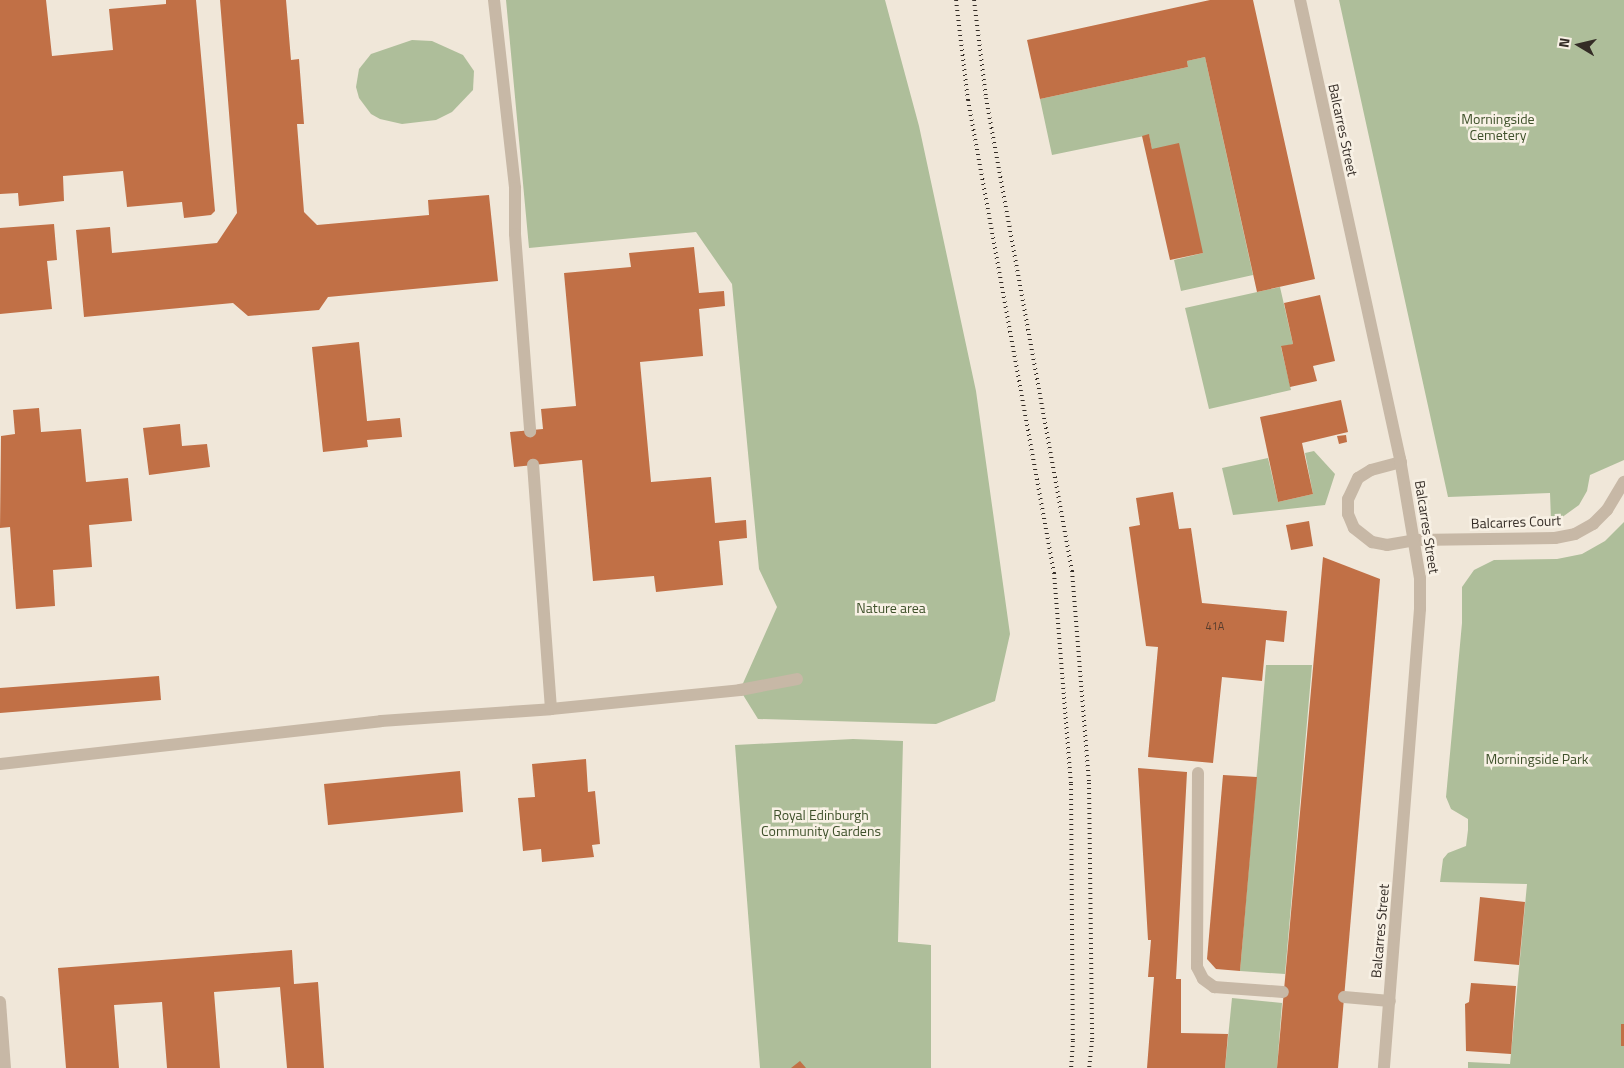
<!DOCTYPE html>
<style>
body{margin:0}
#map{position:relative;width:1624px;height:1068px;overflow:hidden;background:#f0e7d9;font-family:"Titillium Web",sans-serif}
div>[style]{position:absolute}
.green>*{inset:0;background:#aebe9a}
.building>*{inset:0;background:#c17046}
.service>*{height:12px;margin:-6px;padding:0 6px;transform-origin:6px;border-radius:6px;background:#c7b8a6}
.minor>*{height:12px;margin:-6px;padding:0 6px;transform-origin:6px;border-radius:6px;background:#c7b8a6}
.tertiary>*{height:12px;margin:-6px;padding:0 6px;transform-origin:6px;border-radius:6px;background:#c7b8a6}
.rail>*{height:4px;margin-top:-2px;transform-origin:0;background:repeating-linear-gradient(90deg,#342c26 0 1px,transparent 0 5px)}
span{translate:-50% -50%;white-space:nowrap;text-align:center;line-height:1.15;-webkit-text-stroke:5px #f8f1e5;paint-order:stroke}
.number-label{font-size:11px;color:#573d2e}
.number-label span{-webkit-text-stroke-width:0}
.park-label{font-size:14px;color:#3f512b}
.street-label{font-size:14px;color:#342c26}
.north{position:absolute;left:1554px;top:20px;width:50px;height:50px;-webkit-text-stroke:4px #f8f1e5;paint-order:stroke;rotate:279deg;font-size:14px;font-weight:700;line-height:20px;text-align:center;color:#342c26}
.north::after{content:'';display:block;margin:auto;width:18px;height:22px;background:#342c26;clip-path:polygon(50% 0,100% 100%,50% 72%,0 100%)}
</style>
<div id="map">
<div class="green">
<div style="clip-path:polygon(506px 0,885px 0,919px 126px,976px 391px,1010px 634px,995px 701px,936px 724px,758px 719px,740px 690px,777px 607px,759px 569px,732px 284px,696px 232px,529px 248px)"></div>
<div style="clip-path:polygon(1339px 0,1624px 0,1624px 460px,1590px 475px,1587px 491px,1579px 505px,1561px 518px,1551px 520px,1550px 493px,1448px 497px)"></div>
<div style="clip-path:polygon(412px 40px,432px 41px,463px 55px,474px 71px,473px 90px,452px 112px,436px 120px,402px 124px,380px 119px,371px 114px,359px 98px,356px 87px,359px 69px,371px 54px)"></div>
<div style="clip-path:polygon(1205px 57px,1253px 275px,1181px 291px,1174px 260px,1203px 253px,1152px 149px,1149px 135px,1052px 155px,1040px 99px,1188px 67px,1187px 61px)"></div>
<div style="clip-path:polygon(1280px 287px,1293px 344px,1281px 347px,1291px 390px,1209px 409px,1185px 308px)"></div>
<div style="clip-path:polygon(1314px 451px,1335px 474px,1325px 505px,1233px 515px,1222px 468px,1268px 458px,1278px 502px,1313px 494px,1305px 453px)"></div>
<div style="clip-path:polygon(1624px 522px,1624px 1024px,1621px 1025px,1621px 1045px,1624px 1046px,1624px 1068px,1468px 1068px,1468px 1062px,1510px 1064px,1527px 884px,1440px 882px,1443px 859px,1448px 853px,1466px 846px,1468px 830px,1468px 819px,1451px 809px,1446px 797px,1462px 623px,1462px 587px,1474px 570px,1494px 560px,1557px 559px,1582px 554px,1605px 541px)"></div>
<div style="clip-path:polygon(1266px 665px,1312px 665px,1285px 974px,1240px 971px)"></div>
<div style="clip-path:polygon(853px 739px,903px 741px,898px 942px,931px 945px,931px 1068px,760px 1068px,735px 745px)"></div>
<div style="clip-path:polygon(1232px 998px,1282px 1003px,1277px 1068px,1225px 1068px)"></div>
</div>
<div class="building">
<div style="clip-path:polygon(0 0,46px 0,52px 56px,113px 50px,109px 9px,166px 4px,166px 0,196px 0,215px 211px,211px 215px,184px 218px,182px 202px,127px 207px,123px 171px,63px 176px,64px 201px,19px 206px,18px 193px,0 194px)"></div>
<div style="clip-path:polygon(220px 0,286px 0,291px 60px,299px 59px,304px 124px,297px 124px,304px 212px,317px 225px,429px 215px,428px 200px,489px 195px,498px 281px,328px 297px,319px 310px,248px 316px,233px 303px,84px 317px,76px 230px,110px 227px,112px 253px,217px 243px,237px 213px)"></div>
<div style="clip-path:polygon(1210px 0,1253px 0,1315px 279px,1257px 292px,1205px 57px,1187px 61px,1188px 67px,1040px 99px,1027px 40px)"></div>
<div style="clip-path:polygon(1149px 134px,1152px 149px,1179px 143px,1203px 253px,1170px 260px,1142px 136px)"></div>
<div style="clip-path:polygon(54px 224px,57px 260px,47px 261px,52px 309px,0 314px,0 228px)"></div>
<div style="clip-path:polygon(694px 247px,699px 293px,724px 291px,725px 306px,699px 309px,703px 356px,640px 362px,651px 482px,711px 477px,715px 523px,746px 520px,747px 538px,719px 541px,723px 585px,656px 592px,654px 576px,593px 581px,582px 460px,514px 467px,510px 432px,543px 429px,541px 409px,576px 406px,564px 273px,631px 267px,629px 253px)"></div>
<div style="clip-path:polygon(1320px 295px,1335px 361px,1313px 366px,1317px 381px,1290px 387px,1281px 346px,1293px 344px,1284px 303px)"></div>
<div style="clip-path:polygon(359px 342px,367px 421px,400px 418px,402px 437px,367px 440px,368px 447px,323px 452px,312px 347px)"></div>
<div style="clip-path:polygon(1341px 400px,1348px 432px,1302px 443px,1313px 494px,1278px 502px,1260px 417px)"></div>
<div style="clip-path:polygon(39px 408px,41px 432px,81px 429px,86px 482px,128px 478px,132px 521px,89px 525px,92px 567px,53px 570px,55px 606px,16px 609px,10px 527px,0 528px,1px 436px,15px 434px,13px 410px)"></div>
<div style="clip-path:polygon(180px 424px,182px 446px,207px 444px,210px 467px,149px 475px,143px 428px)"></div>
<div style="clip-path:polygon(1346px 435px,1347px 442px,1339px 444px,1337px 436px)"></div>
<div style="clip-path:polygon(1173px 492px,1179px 529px,1191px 528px,1202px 603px,1287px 611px,1284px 642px,1266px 640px,1262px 681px,1222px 677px,1213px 763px,1148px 757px,1158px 647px,1146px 646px,1129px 527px,1140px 525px,1136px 498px)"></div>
<div style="clip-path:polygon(1309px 521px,1313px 546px,1291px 550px,1286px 525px)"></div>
<div style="clip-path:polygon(1323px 557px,1380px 579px,1338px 1068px,1277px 1068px)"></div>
<div style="clip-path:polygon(159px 676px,161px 700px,0 713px,0 688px)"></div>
<div style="clip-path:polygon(586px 759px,588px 792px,595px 791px,600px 844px,592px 845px,594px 857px,542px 862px,541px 849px,523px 851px,518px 798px,535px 797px,532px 764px)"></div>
<div style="clip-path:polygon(1138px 768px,1187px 772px,1176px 979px,1181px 979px,1181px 1033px,1228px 1034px,1225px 1068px,1147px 1068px,1154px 977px,1148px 977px,1151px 940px,1148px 940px)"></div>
<div style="clip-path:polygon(460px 771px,463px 812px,328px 825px,324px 784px)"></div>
<div style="clip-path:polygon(1223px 775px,1257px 777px,1240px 971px,1216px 969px,1207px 959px)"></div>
<div style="clip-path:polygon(1480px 897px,1525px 902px,1519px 965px,1474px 961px)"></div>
<div style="clip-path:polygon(292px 950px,294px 984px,318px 982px,324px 1068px,287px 1068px,280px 987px,214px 992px,220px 1068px,167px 1068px,162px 1002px,114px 1005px,119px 1068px,66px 1068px,58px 968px)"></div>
<div style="clip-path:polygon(1471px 983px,1516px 986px,1511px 1054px,1466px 1051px,1465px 1004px,1469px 1002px)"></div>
<div style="clip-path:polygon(1621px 1024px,1624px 1024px,1624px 1046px,1621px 1046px)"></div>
<div style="clip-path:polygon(800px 1061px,806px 1068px,791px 1068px)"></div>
</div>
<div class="service">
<div style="left:494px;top:0;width:189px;rotate:83.6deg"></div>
<div style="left:515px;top:188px;width:46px;rotate:90deg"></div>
<div style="left:515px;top:234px;width:198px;rotate:85.6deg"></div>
<div style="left:1401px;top:462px;width:31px;rotate:165deg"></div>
<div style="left:1371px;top:470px;width:15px;rotate:148deg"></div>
<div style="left:1358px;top:478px;width:23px;rotate:115deg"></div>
<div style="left:1348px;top:499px;width:15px;rotate:90deg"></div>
<div style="left:1348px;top:514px;width:15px;rotate:67deg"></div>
<div style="left:1354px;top:528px;width:23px;rotate:38deg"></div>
<div style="left:1372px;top:542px;width:15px;rotate:11deg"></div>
<div style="left:1387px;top:545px;width:27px;rotate:-10deg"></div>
<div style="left:551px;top:709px;width:190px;rotate:-5.7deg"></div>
<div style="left:740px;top:690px;width:58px;rotate:-10.9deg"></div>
<div style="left:0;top:764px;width:383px;rotate:-6.4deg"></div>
<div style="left:381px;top:721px;width:170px;rotate:-4deg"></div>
<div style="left:551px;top:709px;width:245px;rotate:-94.2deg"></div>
<div style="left:1198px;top:773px;width:194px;rotate:90.3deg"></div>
<div style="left:1197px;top:967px;width:13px;rotate:63deg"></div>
<div style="left:1203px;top:979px;width:14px;rotate:36deg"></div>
<div style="left:1214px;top:987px;width:69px;rotate:4.1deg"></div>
<div style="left:1344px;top:997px;width:46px;rotate:5deg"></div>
<div style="left:0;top:1002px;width:66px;rotate:85.7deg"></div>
</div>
<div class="minor">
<div style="left:1414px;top:540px;width:141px;rotate:-0.8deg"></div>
<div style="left:1555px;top:538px;width:20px;rotate:-11deg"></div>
<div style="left:1575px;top:534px;width:21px;rotate:-29deg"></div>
<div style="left:1593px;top:524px;width:20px;rotate:-45deg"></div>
<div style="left:1607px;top:510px;width:33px;rotate:-59deg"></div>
</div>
<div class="tertiary">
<div style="left:1300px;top:0;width:470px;rotate:77.7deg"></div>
<div style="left:1400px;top:459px;width:121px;rotate:80.5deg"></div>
<div style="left:1420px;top:578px;width:31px;rotate:90deg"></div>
<div style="left:1420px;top:609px;width:460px;rotate:94.5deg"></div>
</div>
<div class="rail">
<div style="left:956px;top:0;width:101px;rotate:83.2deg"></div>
<div style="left:968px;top:100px;width:481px;rotate:79.7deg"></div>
<div style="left:1054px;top:573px;width:212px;rotate:85.4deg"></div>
<div style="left:1071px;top:784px;width:257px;rotate:89.6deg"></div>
<div style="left:1073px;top:1041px;width:27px;rotate:94deg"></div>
<div style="left:974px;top:0;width:99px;rotate:83deg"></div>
<div style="left:986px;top:98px;width:481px;rotate:79.7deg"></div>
<div style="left:1072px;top:571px;width:213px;rotate:85.4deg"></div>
<div style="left:1089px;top:783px;width:258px;rotate:89.3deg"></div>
<div style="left:1092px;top:1041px;width:27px;rotate:96deg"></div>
</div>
<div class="number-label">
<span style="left:1215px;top:626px">41A</span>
</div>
<div class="park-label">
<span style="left:1498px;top:127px">Morningside<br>Cemetery</span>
<span style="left:891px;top:608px">Nature area</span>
<span style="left:1537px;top:759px">Morningside Park</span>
<span style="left:821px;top:823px">Royal Edinburgh<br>Community Gardens</span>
</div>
<div class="street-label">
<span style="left:1343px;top:130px;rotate:78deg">Balcarres Street</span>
<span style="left:1516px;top:522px;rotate:-2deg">Balcarres Court</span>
<span style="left:1427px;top:527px;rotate:81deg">Balcarres Street</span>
<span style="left:1380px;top:931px;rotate:-85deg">Balcarres Street</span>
</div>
<div class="north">N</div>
</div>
